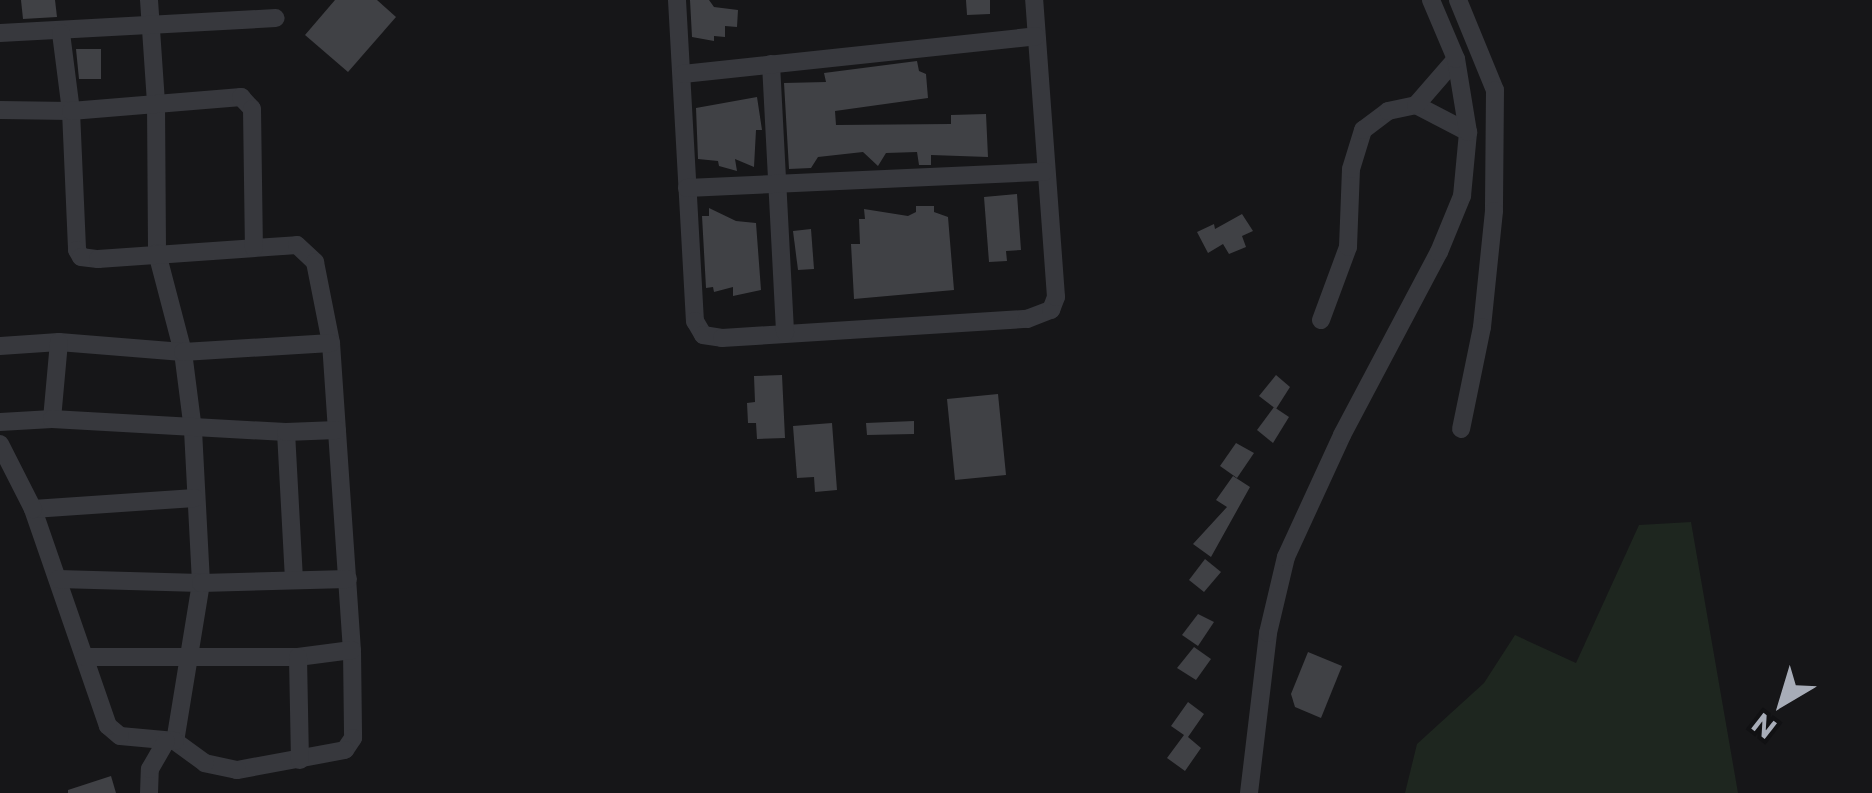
<!DOCTYPE html>
<style>
body{margin:0}
#map{position:relative;width:1872px;height:793px;overflow:hidden;background:#161618;font-family:Commissioner,sans-serif}
div>[style]{position:absolute}
.green>*{inset:0;background:#1e261f}
.building>*{inset:0;background:#404145}
.minor>*{height:18px;margin:-9px;padding:0 9px;transform-origin:9px;border-radius:9px;background:#37383d}
span{translate:-50% -50%;white-space:nowrap;text-align:center;line-height:1.15;-webkit-text-stroke:8px #111113;paint-order:stroke}
.north{position:absolute;left:1732px;top:653px;width:100px;height:100px;-webkit-text-stroke:8px #111113;paint-order:stroke;rotate:218deg;font-size:28px;font-weight:700;line-height:40px;text-align:center;color:#a8adb8}
.north::after{content:'';display:block;margin:auto;width:35px;height:45px;background:#a8adb8;clip-path:polygon(50% 0,100% 100%,50% 72%,0 100%)}
</style>
<div id="map">
<div class="green">
<div style="clip-path:polygon(1691px 522px,1738px 793px,1405px 793px,1417px 744px,1484px 683px,1515px 635px,1576px 663px,1639px 525px)"></div>
</div>
<div class="building">
<div style="clip-path:polygon(21px 0,55px 0,57px 17px,23px 19px)"></div>
<div style="clip-path:polygon(335px 0,377px 0,396px 17px,348px 72px,305px 35px)"></div>
<div style="clip-path:polygon(690px 0,709px 0,714px 7px,738px 10px,737px 27px,725px 26px,725px 37px,714px 36px,714px 41px,692px 37px)"></div>
<div style="clip-path:polygon(966px 0,990px 0,990px 14px,967px 15px)"></div>
<div style="clip-path:polygon(76px 49px,101px 49px,101px 79px,79px 79px)"></div>
<div style="clip-path:polygon(917px 61px,919px 71px,926px 74px,928px 98px,835px 111px,836px 125px,951px 124px,951px 115px,986px 114px,988px 157px,931px 155px,931px 165px,919px 165px,917px 152px,886px 153px,878px 166px,863px 152px,818px 157px,811px 168px,789px 169px,784px 83px,826px 82px,824px 73px)"></div>
<div style="clip-path:polygon(757px 97px,762px 130px,756px 130px,754px 167px,735px 159px,737px 171px,719px 166px,718px 161px,698px 159px,696px 108px)"></div>
<div style="clip-path:polygon(1017px 194px,1021px 250px,1006px 251px,1007px 261px,989px 262px,984px 197px)"></div>
<div style="clip-path:polygon(916px 206px,934px 206px,934px 212px,948px 217px,954px 290px,854px 299px,851px 244px,860px 244px,859px 219px,865px 219px,864px 209px,908px 216px,916px 212px)"></div>
<div style="clip-path:polygon(709px 208px,736px 221px,756px 223px,761px 290px,733px 296px,733px 287px,714px 292px,713px 287px,706px 288px,702px 216px,709px 216px)"></div>
<div style="clip-path:polygon(1242px 214px,1253px 231px,1242px 236px,1246px 247px,1229px 254px,1223px 244px,1208px 253px,1197px 232px,1214px 224px,1215px 229px)"></div>
<div style="clip-path:polygon(811px 229px,814px 269px,798px 270px,793px 231px)"></div>
<div style="clip-path:polygon(782px 375px,785px 438px,757px 439px,756px 423px,748px 423px,747px 403px,755px 402px,754px 376px)"></div>
<div style="clip-path:polygon(1276px 375px,1290px 387px,1276px 409px,1259px 396px)"></div>
<div style="clip-path:polygon(998px 394px,1006px 475px,955px 480px,947px 399px)"></div>
<div style="clip-path:polygon(1274px 407px,1289px 417px,1273px 443px,1257px 430px)"></div>
<div style="clip-path:polygon(914px 421px,914px 434px,867px 435px,866px 423px)"></div>
<div style="clip-path:polygon(832px 423px,837px 490px,815px 492px,814px 477px,797px 478px,793px 426px)"></div>
<div style="clip-path:polygon(1236px 443px,1254px 453px,1237px 478px,1220px 466px)"></div>
<div style="clip-path:polygon(1233px 476px,1250px 487px,1211px 557px,1193px 544px,1227px 507px,1216px 500px)"></div>
<div style="clip-path:polygon(1205px 559px,1221px 572px,1204px 592px,1189px 580px)"></div>
<div style="clip-path:polygon(1198px 614px,1214px 622px,1198px 646px,1182px 635px)"></div>
<div style="clip-path:polygon(1194px 647px,1211px 659px,1196px 680px,1177px 668px)"></div>
<div style="clip-path:polygon(1308px 652px,1342px 666px,1321px 718px,1295px 707px,1291px 694px)"></div>
<div style="clip-path:polygon(1188px 702px,1204px 714px,1188px 737px,1201px 748px,1185px 771px,1167px 758px,1184px 735px,1171px 726px)"></div>
<div style="clip-path:polygon(111px 776px,116px 793px,68px 793px,68px 790px)"></div>
</div>
<div class="minor">
<div style="left:149px;top:0;width:104px;rotate:86.1deg"></div>
<div style="left:156px;top:104px;width:149px;rotate:89.6deg"></div>
<div style="left:157px;top:253px;width:102px;rotate:75.3deg"></div>
<div style="left:183px;top:352px;width:79px;rotate:82.7deg"></div>
<div style="left:193px;top:430px;width:153px;rotate:87deg"></div>
<div style="left:201px;top:583px;width:160px;rotate:99.3deg"></div>
<div style="left:677px;top:0;width:322px;rotate:86.8deg"></div>
<div style="left:695px;top:321px;width:16px;rotate:60deg"></div>
<div style="left:703px;top:335px;width:19px;rotate:9deg"></div>
<div style="left:722px;top:338px;width:306px;rotate:-3.6deg"></div>
<div style="left:1027px;top:319px;width:26px;rotate:-21deg"></div>
<div style="left:1051px;top:310px;width:14px;rotate:-69deg"></div>
<div style="left:1056px;top:297px;width:298px;rotate:-94.2deg"></div>
<div style="left:1458px;top:0;width:97px;rotate:67.7deg"></div>
<div style="left:1495px;top:90px;width:121px;rotate:90.5deg"></div>
<div style="left:1494px;top:211px;width:117px;rotate:95.9deg"></div>
<div style="left:1482px;top:327px;width:104px;rotate:101.6deg"></div>
<div style="left:0;top:33px;width:276px;rotate:-3.1deg"></div>
<div style="left:61px;top:33px;width:79px;rotate:82.7deg"></div>
<div style="left:71px;top:111px;width:139px;rotate:87.5deg"></div>
<div style="left:77px;top:250px;width:8px;rotate:60deg"></div>
<div style="left:81px;top:257px;width:17px;rotate:7deg"></div>
<div style="left:98px;top:259px;width:199px;rotate:-4deg"></div>
<div style="left:297px;top:245px;width:25px;rotate:43deg"></div>
<div style="left:315px;top:262px;width:83px;rotate:78.8deg"></div>
<div style="left:331px;top:343px;width:308px;rotate:86.1deg"></div>
<div style="left:352px;top:650px;width:88px;rotate:89.3deg"></div>
<div style="left:353px;top:738px;width:14px;rotate:124deg"></div>
<div style="left:345px;top:750px;width:110px;rotate:169.5deg"></div>
<div style="left:237px;top:770px;width:33px;rotate:-168deg"></div>
<div style="left:205px;top:763px;width:37px;rotate:-144deg"></div>
<div style="left:175px;top:741px;width:55px;rotate:-174.8deg"></div>
<div style="left:120px;top:736px;width:16px;rotate:-140deg"></div>
<div style="left:108px;top:726px;width:230px;rotate:-109.1deg"></div>
<div style="left:33px;top:509px;width:162px;rotate:-3.9deg"></div>
<div style="left:771px;top:64px;width:269px;rotate:87deg"></div>
<div style="left:683px;top:74px;width:355px;rotate:-6.1deg"></div>
<div style="left:1416px;top:105px;width:59px;rotate:27.4deg"></div>
<div style="left:0;top:110px;width:71px;rotate:0.8deg"></div>
<div style="left:71px;top:111px;width:171px;rotate:-4.7deg"></div>
<div style="left:241px;top:97px;width:16px;rotate:47deg"></div>
<div style="left:252px;top:109px;width:139px;rotate:89.2deg"></div>
<div style="left:687px;top:188px;width:358px;rotate:-2.6deg"></div>
<div style="left:1321px;top:320px;width:78px;rotate:-69.7deg"></div>
<div style="left:1348px;top:247px;width:78px;rotate:-87.8deg"></div>
<div style="left:1351px;top:169px;width:41px;rotate:-72.9deg"></div>
<div style="left:1363px;top:130px;width:31px;rotate:-37deg"></div>
<div style="left:1388px;top:111px;width:29px;rotate:-12deg"></div>
<div style="left:1416px;top:105px;width:61px;rotate:-49deg"></div>
<div style="left:0;top:346px;width:59px;rotate:-3.9deg"></div>
<div style="left:59px;top:342px;width:124px;rotate:4.6deg"></div>
<div style="left:183px;top:352px;width:148px;rotate:-3.5deg"></div>
<div style="left:52px;top:419px;width:77px;rotate:-84.8deg"></div>
<div style="left:0;top:422px;width:52px;rotate:-3.3deg"></div>
<div style="left:52px;top:419px;width:234px;rotate:3.2deg"></div>
<div style="left:286px;top:432px;width:147px;rotate:86.9deg"></div>
<div style="left:286px;top:432px;width:51px;rotate:-2.2deg"></div>
<div style="left:0;top:444px;width:73px;rotate:63.1deg"></div>
<div style="left:58px;top:579px;width:143px;rotate:1.6deg"></div>
<div style="left:201px;top:583px;width:147px;rotate:-1.6deg"></div>
<div style="left:85px;top:657px;width:213px"></div>
<div style="left:298px;top:657px;width:54px;rotate:-7.4deg"></div>
<div style="left:298px;top:657px;width:103px;rotate:88.9deg"></div>
<div style="left:149px;top:793px;width:24px;rotate:-88deg"></div>
<div style="left:150px;top:769px;width:32px;rotate:-60deg"></div>
<div style="left:1249px;top:793px;width:161px;rotate:-83.2deg"></div>
<div style="left:1268px;top:633px;width:78px;rotate:-76.7deg"></div>
<div style="left:1286px;top:557px;width:134px;rotate:-65.3deg"></div>
<div style="left:1342px;top:435px;width:207px;rotate:-62.1deg"></div>
<div style="left:1439px;top:252px;width:61px;rotate:-67.7deg"></div>
<div style="left:1462px;top:196px;width:64px;rotate:-84.6deg"></div>
<div style="left:1468px;top:132px;width:74px;rotate:-99.3deg"></div>
<div style="left:1456px;top:59px;width:64px;rotate:-113deg"></div>
</div>
<div class="north">N</div>
</div>
